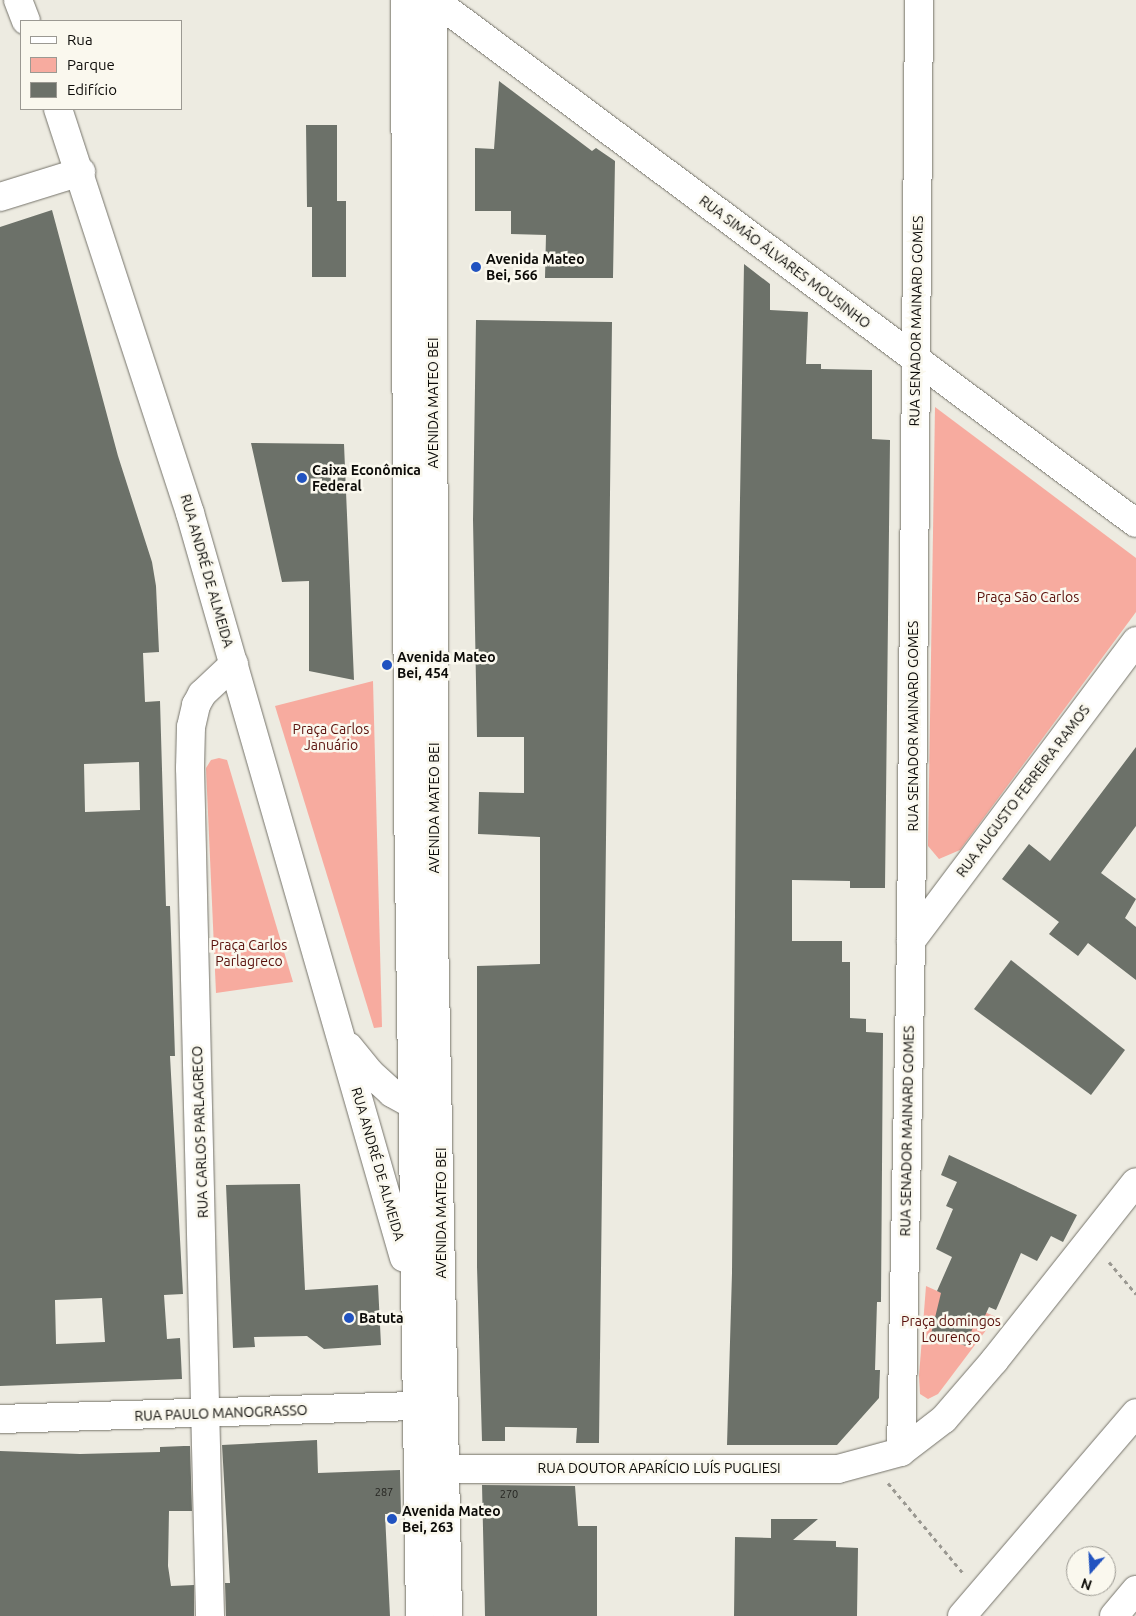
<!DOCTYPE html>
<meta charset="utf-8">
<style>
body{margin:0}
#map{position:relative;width:1136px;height:1616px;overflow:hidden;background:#edebe1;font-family:Ubuntu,sans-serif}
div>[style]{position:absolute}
.green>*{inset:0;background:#f7ab9f}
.building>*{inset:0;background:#6c7169}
.path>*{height:3px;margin-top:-1.5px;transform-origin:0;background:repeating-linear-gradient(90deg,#9a9891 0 4px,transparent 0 8px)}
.roads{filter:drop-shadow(0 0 1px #75736a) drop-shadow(0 0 1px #75736a)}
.minor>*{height:28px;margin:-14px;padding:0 14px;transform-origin:14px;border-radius:14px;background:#fff}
.secondary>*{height:28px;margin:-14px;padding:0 14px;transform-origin:14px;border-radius:14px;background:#fff}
.dots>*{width:14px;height:14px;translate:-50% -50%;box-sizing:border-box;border:2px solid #faf8ee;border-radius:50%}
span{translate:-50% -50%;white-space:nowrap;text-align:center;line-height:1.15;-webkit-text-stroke:5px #faf8ee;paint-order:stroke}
.number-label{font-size:11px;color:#242420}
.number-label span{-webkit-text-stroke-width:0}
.poi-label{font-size:14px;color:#0c0b08;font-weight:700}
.left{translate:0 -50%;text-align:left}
.street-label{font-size:14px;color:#0c0b08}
.park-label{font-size:14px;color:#59100b}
.legend{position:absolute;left:20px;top:20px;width:162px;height:90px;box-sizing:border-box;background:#faf8ee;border:1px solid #9b9992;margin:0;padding:6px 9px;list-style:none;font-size:15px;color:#0c0b08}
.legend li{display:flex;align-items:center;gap:10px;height:25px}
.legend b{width:25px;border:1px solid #9b9992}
.north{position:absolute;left:1066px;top:1546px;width:50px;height:50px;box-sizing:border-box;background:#faf8ee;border:1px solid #9b9992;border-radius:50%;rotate:199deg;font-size:14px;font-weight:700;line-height:20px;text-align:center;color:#0c0b08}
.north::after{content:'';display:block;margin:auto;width:18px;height:22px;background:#2153c0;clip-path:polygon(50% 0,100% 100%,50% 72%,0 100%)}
</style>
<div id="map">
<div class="green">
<div style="clip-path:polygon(935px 407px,1136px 558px,1136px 612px,960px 850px,939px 859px,928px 846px)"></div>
<div style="clip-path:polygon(373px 681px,382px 1027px,374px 1028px,275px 706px)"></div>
<div style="clip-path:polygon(219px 758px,227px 760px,293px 982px,216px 993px,206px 768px,211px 760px)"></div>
<div style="clip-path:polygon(926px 1286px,996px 1317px,938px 1394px,928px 1399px,920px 1394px,919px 1376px)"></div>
</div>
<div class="building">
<div style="clip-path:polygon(499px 81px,592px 151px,596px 148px,615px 161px,613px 278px,545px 278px,546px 235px,511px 234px,511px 211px,475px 211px,475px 148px,494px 149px)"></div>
<div style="clip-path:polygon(306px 125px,337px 125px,337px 201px,346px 201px,346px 277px,312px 277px,312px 207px,307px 207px)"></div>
<div style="clip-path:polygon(evenodd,52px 210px,118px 456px,152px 562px,156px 586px,159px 652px,143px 653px,145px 702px,160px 701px,166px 906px,170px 906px,172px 962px,175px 1056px,170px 1056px,183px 1294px,164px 1295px,167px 1339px,180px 1338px,182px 1379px,0 1386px,0 227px,52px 210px,139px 762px,140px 810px,85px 812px,84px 764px,139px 762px,52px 210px,102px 1298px,105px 1342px,56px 1344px,55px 1300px,102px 1298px)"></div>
<div style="clip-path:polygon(744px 264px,770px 284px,770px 310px,808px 312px,806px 364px,821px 364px,821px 369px,872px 370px,872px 439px,890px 440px,885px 888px,850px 888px,850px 881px,792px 880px,792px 941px,842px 941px,842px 962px,850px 962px,850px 1018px,866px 1019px,866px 1032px,883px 1033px,881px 1302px,877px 1302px,875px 1370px,880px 1370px,879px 1398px,837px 1445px,727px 1445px,732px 1273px,737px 676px)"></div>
<div style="clip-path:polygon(476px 320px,612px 322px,599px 1443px,576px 1443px,577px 1428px,505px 1427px,505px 1441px,482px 1441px,477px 1267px,477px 966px,540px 964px,540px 837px,478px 834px,479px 792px,524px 793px,524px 737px,477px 737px,473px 520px)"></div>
<div style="clip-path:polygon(251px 443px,344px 444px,354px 680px,309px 671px,309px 581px,282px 582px)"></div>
<div style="clip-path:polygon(1136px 747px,1136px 826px,1101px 873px,1136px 899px,1125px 918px,1136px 927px,1136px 980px,1088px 943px,1078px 956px,1049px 934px,1059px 922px,1002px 879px,1029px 844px,1050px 861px)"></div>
<div style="clip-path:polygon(1011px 960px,1125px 1050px,1091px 1095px,974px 1009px)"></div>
<div style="clip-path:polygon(949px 1155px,1077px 1215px,1063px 1242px,1051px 1236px,1037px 1261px,1021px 1253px,996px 1310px,989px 1307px,979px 1329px,973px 1327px,966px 1346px,931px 1334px,941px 1293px,937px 1291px,952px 1257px,936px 1249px,953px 1209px,946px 1206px,957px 1182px,941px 1175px)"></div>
<div style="clip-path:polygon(300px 1184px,305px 1290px,378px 1285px,381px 1345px,324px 1349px,307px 1336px,254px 1337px,255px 1347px,233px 1348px,226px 1185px)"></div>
<div style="clip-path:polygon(317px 1440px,318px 1473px,400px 1470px,401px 1514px,385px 1514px,390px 1616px,226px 1616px,225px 1583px,230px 1583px,222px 1445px)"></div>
<div style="clip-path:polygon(184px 1446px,190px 1446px,192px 1511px,169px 1511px,168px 1566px,171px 1586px,194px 1585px,194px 1616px,0 1616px,0 1451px,80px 1454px,160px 1452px,160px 1447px)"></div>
<div style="clip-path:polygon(482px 1485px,575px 1486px,578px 1526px,597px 1526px,597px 1616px,485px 1616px)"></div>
<div style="clip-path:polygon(771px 1519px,818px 1519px,793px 1540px,836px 1541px,836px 1547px,858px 1548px,857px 1616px,734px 1616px,735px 1537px,771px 1538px)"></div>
</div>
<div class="path">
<div style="left:1109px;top:1262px;width:42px;rotate:49.8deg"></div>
<div style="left:888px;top:1483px;width:117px;rotate:50.2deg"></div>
</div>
<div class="roads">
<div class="minor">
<div style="left:434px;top:0;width:875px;rotate:36.69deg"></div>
<div style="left:0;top:197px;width:85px;rotate:-17.2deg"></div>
<div style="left:911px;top:941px;width:375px;rotate:-53.1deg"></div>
<div style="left:0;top:1419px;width:441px;rotate:-1.8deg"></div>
<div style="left:901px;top:1452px;width:511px;rotate:-88.88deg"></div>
<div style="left:911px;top:941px;width:941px;rotate:-89.51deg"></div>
<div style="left:421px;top:1469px;width:417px"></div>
<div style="left:838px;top:1469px;width:65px;rotate:-15.1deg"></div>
<div style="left:901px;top:1452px;width:54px;rotate:-37.5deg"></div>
<div style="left:944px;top:1419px;width:77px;rotate:-49.2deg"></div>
<div style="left:994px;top:1361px;width:228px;rotate:-51.6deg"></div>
<div style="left:210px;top:1616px;width:848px;rotate:-91.35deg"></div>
<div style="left:190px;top:768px;width:41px;rotate:-88.6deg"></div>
<div style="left:191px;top:727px;width:23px;rotate:-77deg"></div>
<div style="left:196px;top:705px;width:13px;rotate:-61deg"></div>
<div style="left:202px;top:694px;width:44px;rotate:-43.2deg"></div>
<div style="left:962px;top:1616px;width:267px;rotate:-49.4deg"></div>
</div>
<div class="secondary">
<div style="left:18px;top:0;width:22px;rotate:69deg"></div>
<div style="left:405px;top:0;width:799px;rotate:89.78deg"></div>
<div style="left:408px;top:799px;width:817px;rotate:89.16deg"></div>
<div style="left:433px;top:0;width:935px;rotate:89.94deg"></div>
<div style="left:434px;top:935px;width:681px;rotate:88.82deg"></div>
<div style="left:58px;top:109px;width:425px;rotate:71.9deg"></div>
<div style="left:190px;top:513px;width:775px;rotate:73.97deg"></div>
<div style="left:349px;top:1047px;width:33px;rotate:51deg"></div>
<div style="left:370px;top:1073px;width:30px;rotate:42deg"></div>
<div style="left:392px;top:1093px;width:39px;rotate:29deg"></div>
<div style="left:1114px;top:1616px;width:34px;rotate:-50deg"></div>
</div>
</div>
<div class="dots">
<div style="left:476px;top:267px;background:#2153c0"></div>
<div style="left:302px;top:478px;background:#2153c0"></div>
<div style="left:387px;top:665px;background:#2153c0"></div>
<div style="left:349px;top:1318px;background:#2153c0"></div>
<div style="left:392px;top:1519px;background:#2153c0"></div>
</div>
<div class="number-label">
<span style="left:384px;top:1492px">287</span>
<span style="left:509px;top:1494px">270</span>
</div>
<div class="poi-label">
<span class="left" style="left:486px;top:267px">Avenida Mateo<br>Bei, 566</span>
<span class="left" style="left:312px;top:478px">Caixa Econômica<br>Federal</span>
<span class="left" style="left:397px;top:665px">Avenida Mateo<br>Bei, 454</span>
<span class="left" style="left:359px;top:1318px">Batuta</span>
<span class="left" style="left:402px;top:1519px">Avenida Mateo<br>Bei, 263</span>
</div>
<div class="street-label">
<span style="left:785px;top:262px;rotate:37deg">RUA SIMÃO ÁLVARES MOUSINHO</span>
<span style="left:916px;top:321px;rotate:-89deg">RUA SENADOR MAINARD GOMES</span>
<span style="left:433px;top:403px;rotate:-90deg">AVENIDA MATEO BEI</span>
<span style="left:207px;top:571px;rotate:74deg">RUA ANDRÉ DE ALMEIDA</span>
<span style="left:913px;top:726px;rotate:-90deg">RUA SENADOR MAINARD GOMES</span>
<span style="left:1023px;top:791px;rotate:-53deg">RUA AUGUSTO FERREIRA RAMOS</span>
<span style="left:434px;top:808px;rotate:-90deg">AVENIDA MATEO BEI</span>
<span style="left:907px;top:1131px;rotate:-89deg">RUA SENADOR MAINARD GOMES</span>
<span style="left:200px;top:1132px;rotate:-92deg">RUA CARLOS PARLAGRECO</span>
<span style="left:378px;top:1164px;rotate:74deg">RUA ANDRÉ DE ALMEIDA</span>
<span style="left:441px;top:1213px;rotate:-90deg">AVENIDA MATEO BEI</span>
<span style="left:221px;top:1413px;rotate:-2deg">RUA PAULO MANOGRASSO</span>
<span style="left:659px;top:1468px">RUA DOUTOR APARÍCIO LUÍS PUGLIESI</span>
</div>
<div class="park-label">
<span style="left:1028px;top:597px">Praça São Carlos</span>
<span style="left:331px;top:737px">Praça Carlos<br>Januário</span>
<span style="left:249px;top:953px">Praça Carlos<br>Parlagreco</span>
<span style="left:951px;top:1329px">Praça domingos<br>Lourenço</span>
</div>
<ul class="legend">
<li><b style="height:6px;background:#fff"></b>Rua</li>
<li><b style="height:14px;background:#f7ab9f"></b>Parque</li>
<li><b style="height:14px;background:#6c7169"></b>Edifício</li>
</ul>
<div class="north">N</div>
</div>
